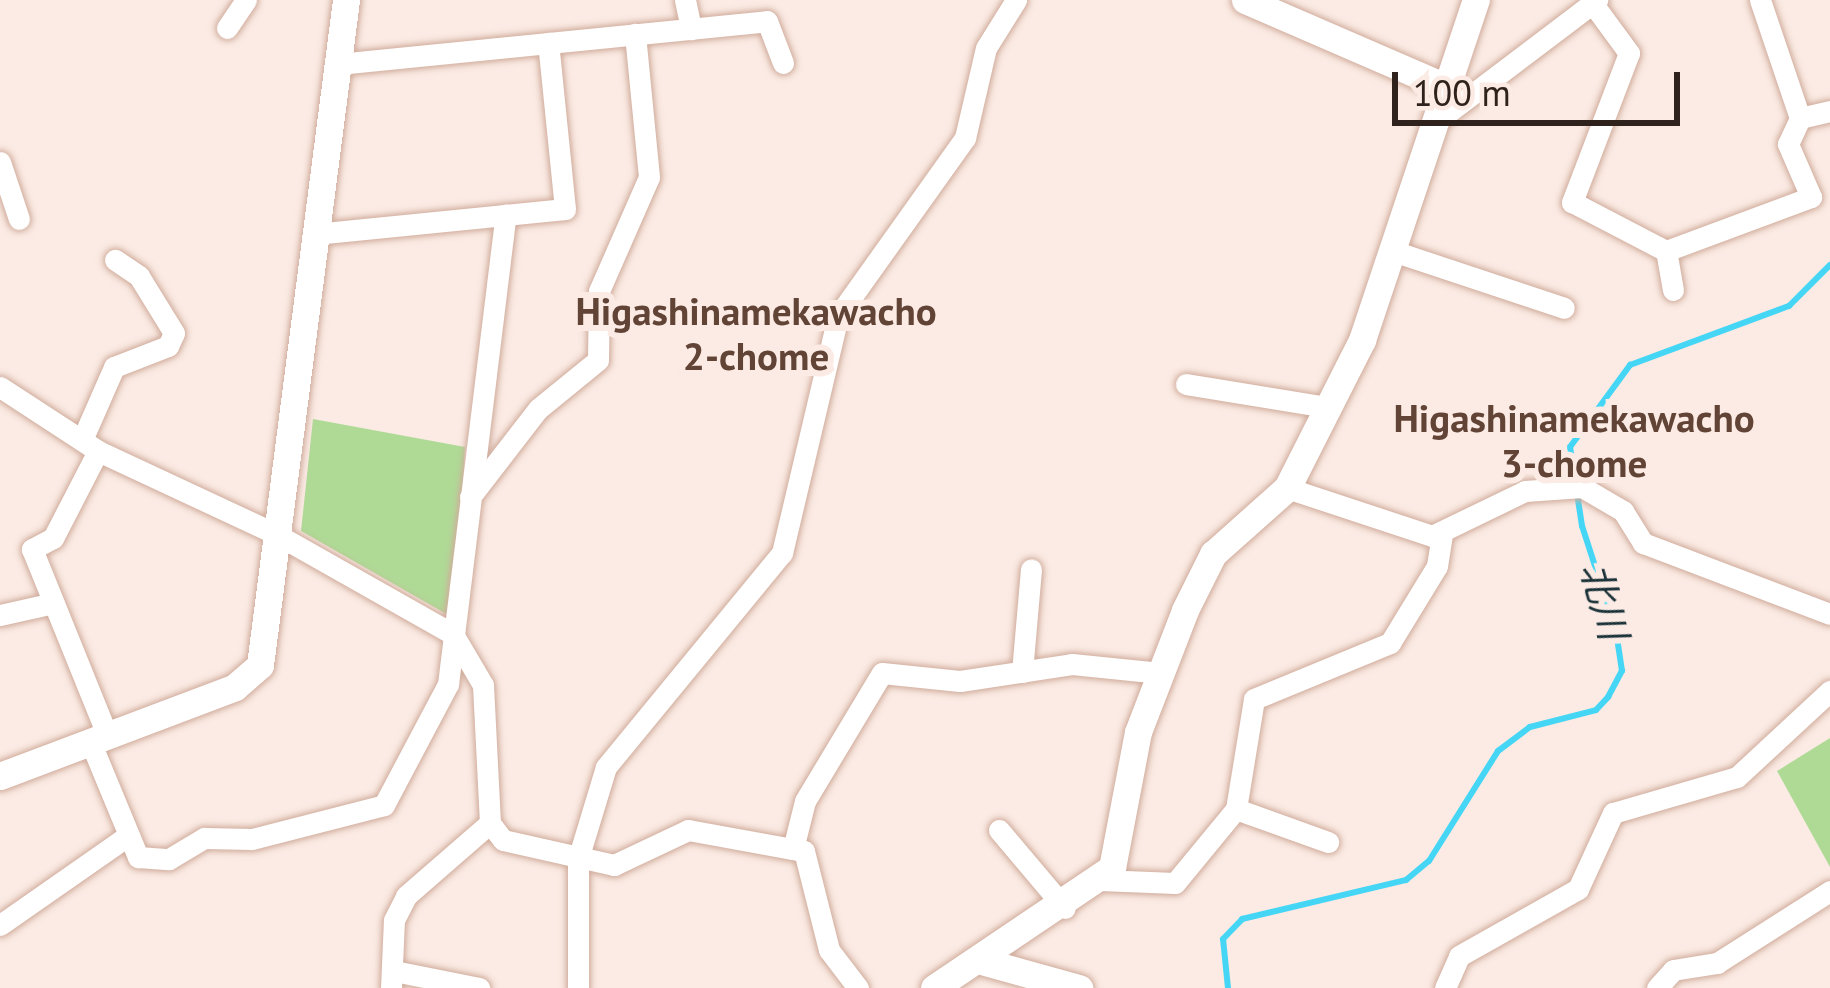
<!DOCTYPE html>
<meta charset="utf-8">
<style>
body{margin:0}
#map{position:relative;width:1830px;height:988px;overflow:hidden;background:#fbebe4;font-family:"PT Sans","Noto Sans JP",sans-serif}
div>[style]{position:absolute}
.green>*{inset:0;background:#afda96}
.stream>*{height:6px;margin:-3px;padding:0 3px;transform-origin:3px;border-radius:3px;background:#45d6f5}
.roads{filter:drop-shadow(0 0 3px #d0ac9c) drop-shadow(0 0 3px #d0ac9c)}
.minor>*{height:21px;margin:-10.5px;padding:0 10.5px;transform-origin:10.5px;border-radius:10.5px;background:#fff}
.tertiary>*{height:27px;margin:-13.5px;padding:0 13.5px;transform-origin:13.5px;border-radius:13.5px;background:#fff}
span{translate:-50% -50%;white-space:nowrap;text-align:center;line-height:1.15;-webkit-text-stroke:12px #fbebe4;paint-order:stroke}
.neighbourhood-label{font-size:39px;color:#624436;font-weight:700}
.water-label{font-size:39px;color:#1a3137;font-style:italic}
.scale{position:absolute;left:1392px;top:72px;width:288px;height:54px;box-sizing:border-box;border:6px solid #2f211b;border-top:0;padding-left:15px;font-size:36px;line-height:42px;white-space:nowrap;color:#2f211b;-webkit-text-stroke:9px #fbebe4;paint-order:stroke}
</style>
<div id="map">
<div class="green">
<div style="clip-path:polygon(313px 419px,465px 447px,455px 619px,301px 531px)"></div>
<div style="clip-path:polygon(1830px 738px,1830px 867px,1777px 771px)"></div>
</div>
<div class="stream">
<div style="left:1228px;top:988px;width:49px;rotate:-95.8deg"></div>
<div style="left:1223px;top:939px;width:28px;rotate:-46deg"></div>
<div style="left:1242px;top:919px;width:169px;rotate:-13.4deg"></div>
<div style="left:1406px;top:880px;width:30px;rotate:-40deg"></div>
<div style="left:1429px;top:861px;width:130px;rotate:-57.9deg"></div>
<div style="left:1498px;top:751px;width:40px;rotate:-37deg"></div>
<div style="left:1530px;top:727px;width:68px;rotate:-14.4deg"></div>
<div style="left:1596px;top:710px;width:18px;rotate:-47deg"></div>
<div style="left:1608px;top:697px;width:30px;rotate:-62deg"></div>
<div style="left:1622px;top:671px;width:40px;rotate:-98.5deg"></div>
<div style="left:1616px;top:631px;width:110px;rotate:-107.9deg"></div>
<div style="left:1582px;top:526px;width:80px;rotate:-98.6deg"></div>
<div style="left:1570px;top:447px;width:102px;rotate:-53.8deg"></div>
<div style="left:1630px;top:365px;width:170px;rotate:-20.4deg"></div>
<div style="left:1789px;top:306px;width:58px;rotate:-45deg"></div>
</div>
<div class="roads">
<div class="minor">
<div style="left:685px;top:0;width:30px;rotate:78deg"></div>
<div style="left:1760px;top:0;width:125px;rotate:71.3deg"></div>
<div style="left:1800px;top:118px;width:31px;rotate:-13deg"></div>
<div style="left:1593px;top:4px;width:61px;rotate:53.7deg"></div>
<div style="left:1629px;top:53px;width:160px;rotate:110.9deg"></div>
<div style="left:1572px;top:202px;width:106px;rotate:27.5deg"></div>
<div style="left:227px;top:28px;width:34px;rotate:-56deg"></div>
<div style="left:338px;top:64px;width:431px;rotate:-5.7deg"></div>
<div style="left:767px;top:21px;width:45px;rotate:69.1deg"></div>
<div style="left:1433px;top:124px;width:206px;rotate:-37.1deg"></div>
<div style="left:0;top:162px;width:60px;rotate:71.6deg"></div>
<div style="left:315px;top:234px;width:251px;rotate:-5.7deg"></div>
<div style="left:565px;top:209px;width:167px;rotate:-95.8deg"></div>
<div style="left:1393px;top:251px;width:180px;rotate:18.4deg"></div>
<div style="left:1673px;top:290px;width:40px;rotate:-100deg"></div>
<div style="left:1666px;top:251px;width:155px;rotate:-20.4deg"></div>
<div style="left:1811px;top:197px;width:58px;rotate:-113.5deg"></div>
<div style="left:1788px;top:144px;width:29px;rotate:-65deg"></div>
<div style="left:1186px;top:384px;width:142px;rotate:9.3deg"></div>
<div style="left:0;top:387px;width:117px;rotate:33.1deg"></div>
<div style="left:98px;top:451px;width:196px;rotate:25deg"></div>
<div style="left:276px;top:534px;width:203px;rotate:29.5deg"></div>
<div style="left:453px;top:634px;width:59px;rotate:59.5deg"></div>
<div style="left:483px;top:685px;width:138px;rotate:87.1deg"></div>
<div style="left:490px;top:823px;width:21px;rotate:53deg"></div>
<div style="left:503px;top:840px;width:114px;rotate:12.7deg"></div>
<div style="left:614px;top:865px;width:82px;rotate:-25.3deg"></div>
<div style="left:688px;top:830px;width:118px;rotate:10.3deg"></div>
<div style="left:804px;top:851px;width:102px;rotate:75.8deg"></div>
<div style="left:829px;top:950px;width:48px;rotate:52.7deg"></div>
<div style="left:82px;top:440px;width:80px;rotate:-66.3deg"></div>
<div style="left:114px;top:367px;width:58px;rotate:-21.3deg"></div>
<div style="left:168px;top:346px;width:14px;rotate:-65deg"></div>
<div style="left:174px;top:333px;width:67px;rotate:-121.6deg"></div>
<div style="left:139px;top:276px;width:29px;rotate:-146deg"></div>
<div style="left:98px;top:451px;width:98px;rotate:117.3deg"></div>
<div style="left:53px;top:538px;width:24px;rotate:152deg"></div>
<div style="left:32px;top:549px;width:201px;rotate:68deg"></div>
<div style="left:1287px;top:488px;width:153px;rotate:18.3deg"></div>
<div style="left:1432px;top:536px;width:103px;rotate:-25.8deg"></div>
<div style="left:1525px;top:491px;width:57px;rotate:-4deg"></div>
<div style="left:1582px;top:487px;width:48px;rotate:30.3deg"></div>
<div style="left:1623px;top:511px;width:38px;rotate:58deg"></div>
<div style="left:1643px;top:543px;width:200px;rotate:20.8deg"></div>
<div style="left:470px;top:497px;width:111px;rotate:-52.3deg"></div>
<div style="left:538px;top:409px;width:77px;rotate:-39.2deg"></div>
<div style="left:598px;top:360px;width:69px;rotate:-89.2deg"></div>
<div style="left:599px;top:291px;width:124px;rotate:-66.3deg"></div>
<div style="left:649px;top:177px;width:144px;rotate:-95.6deg"></div>
<div style="left:0;top:615px;width:55px;rotate:-12.5deg"></div>
<div style="left:1022px;top:672px;width:103px;rotate:-85deg"></div>
<div style="left:90px;top:741px;width:126px;rotate:67.5deg"></div>
<div style="left:138px;top:857px;width:31px;rotate:4deg"></div>
<div style="left:169px;top:859px;width:41px;rotate:-31deg"></div>
<div style="left:204px;top:838px;width:48px;rotate:1.2deg"></div>
<div style="left:252px;top:839px;width:136px;rotate:-14.4deg"></div>
<div style="left:384px;top:805px;width:137px;rotate:-62.1deg"></div>
<div style="left:448px;top:684px;width:473px;rotate:-83deg"></div>
<div style="left:1236px;top:809px;width:111px;rotate:-80.7deg"></div>
<div style="left:1254px;top:699px;width:147px;rotate:-22.4deg"></div>
<div style="left:1390px;top:643px;width:90px;rotate:-58.6deg"></div>
<div style="left:1437px;top:566px;width:31px;rotate:-81deg"></div>
<div style="left:999px;top:830px;width:102px;rotate:49.8deg"></div>
<div style="left:793px;top:849px;width:49px;rotate:-76deg"></div>
<div style="left:805px;top:801px;width:149px;rotate:-59deg"></div>
<div style="left:882px;top:673px;width:78px;rotate:5.9deg"></div>
<div style="left:960px;top:681px;width:113px;rotate:-8.6deg"></div>
<div style="left:1072px;top:664px;width:89px;rotate:5.8deg"></div>
<div style="left:1100px;top:880px;width:75px;rotate:2.3deg"></div>
<div style="left:1175px;top:883px;width:96px;rotate:-50.5deg"></div>
<div style="left:1236px;top:809px;width:98px;rotate:19.7deg"></div>
<div style="left:0;top:925px;width:157px;rotate:-34.9deg"></div>
<div style="left:394px;top:971px;width:87px;rotate:11.3deg"></div>
<div style="left:391px;top:988px;width:68px;rotate:-87.5deg"></div>
<div style="left:394px;top:920px;width:27px;rotate:-63deg"></div>
<div style="left:406px;top:896px;width:111px;rotate:-41deg"></div>
<div style="left:578px;top:988px;width:129px;rotate:-90deg"></div>
<div style="left:578px;top:859px;width:96px;rotate:-73.1deg"></div>
<div style="left:606px;top:767px;width:277px;rotate:-50.6deg"></div>
<div style="left:782px;top:553px;width:244px;rotate:-76.7deg"></div>
<div style="left:838px;top:316px;width:219px;rotate:-54.5deg"></div>
<div style="left:965px;top:138px;width:92px;rotate:-76.9deg"></div>
<div style="left:986px;top:48px;width:57px;rotate:-58deg"></div>
<div style="left:1445px;top:988px;width:35px;rotate:-66deg"></div>
<div style="left:1459px;top:956px;width:137px;rotate:-29.4deg"></div>
<div style="left:1578px;top:889px;width:84px;rotate:-65.3deg"></div>
<div style="left:1613px;top:813px;width:129px;rotate:-16.2deg"></div>
<div style="left:1737px;top:777px;width:127px;rotate:-42.8deg"></div>
<div style="left:1657px;top:988px;width:24px;rotate:-48deg"></div>
<div style="left:1673px;top:970px;width:45px;rotate:-9deg"></div>
<div style="left:1717px;top:963px;width:134px;rotate:-32.5deg"></div>
</div>
<div class="tertiary">
<div style="left:1245px;top:0;width:217px;rotate:23.4deg"></div>
<div style="left:0;top:776px;width:251px;rotate:-20.7deg"></div>
<div style="left:235px;top:687px;width:33px;rotate:-41deg"></div>
<div style="left:260px;top:665px;width:671px;rotate:-82.63deg"></div>
<div style="left:985px;top:962px;width:98px;rotate:15.5deg"></div>
<div style="left:934px;top:988px;width:215px;rotate:-34deg"></div>
<div style="left:1112px;top:868px;width:138px;rotate:-79.2deg"></div>
<div style="left:1138px;top:732px;width:131px;rotate:-68.9deg"></div>
<div style="left:1185px;top:610px;width:63px;rotate:-63.4deg"></div>
<div style="left:1213px;top:554px;width:99px;rotate:-41.7deg"></div>
<div style="left:1287px;top:488px;width:166px;rotate:-63.1deg"></div>
<div style="left:1362px;top:340px;width:359px;rotate:-71.5deg"></div>
</div>
</div>
<div class="neighbourhood-label">
<span style="left:756px;top:334px">Higashinamekawacho<br>2-chome</span>
<span style="left:1574px;top:441px">Higashinamekawacho<br>3-chome</span>
</div>
<div class="water-label">
<span style="left:1604px;top:601px;rotate:74deg">北川</span>
</div>
<div class="scale">100 m</div>
</div>
